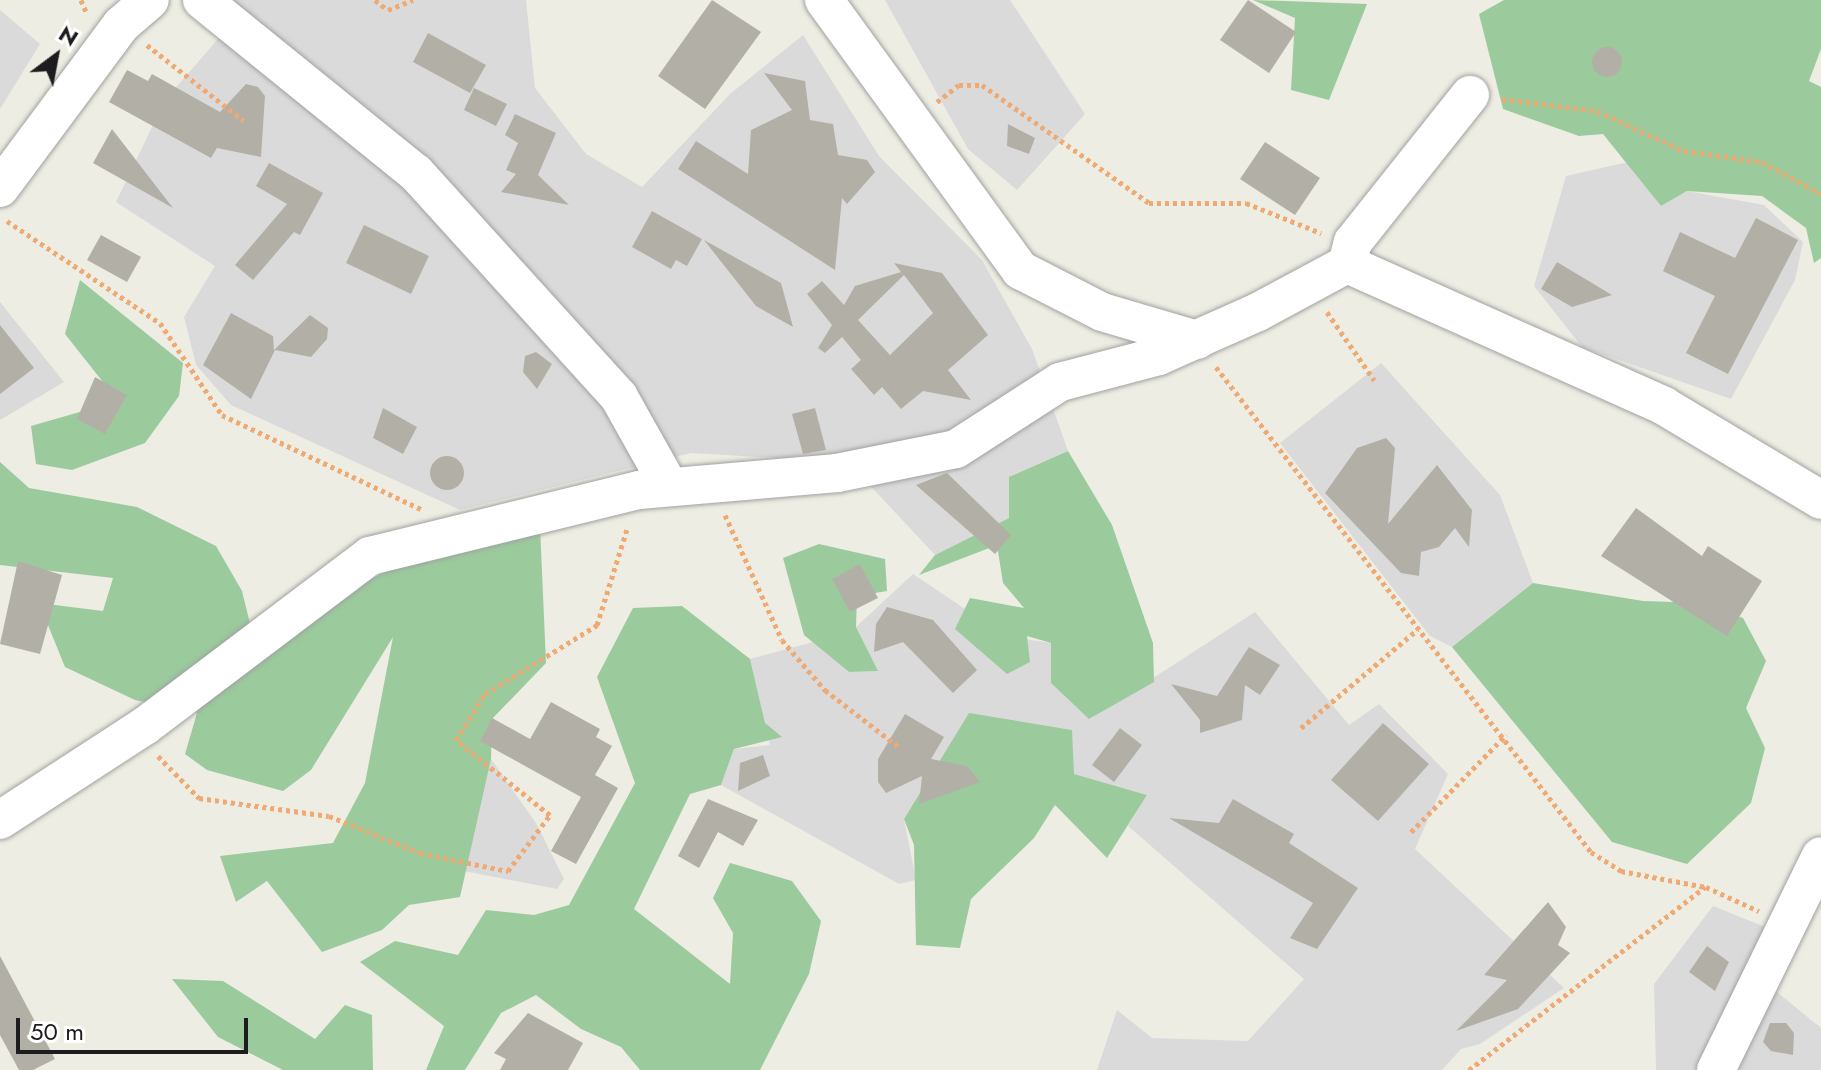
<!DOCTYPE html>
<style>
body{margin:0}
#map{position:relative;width:1821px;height:1070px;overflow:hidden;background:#edede3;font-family:Jost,sans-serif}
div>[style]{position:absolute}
.residential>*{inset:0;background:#dbdada}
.forest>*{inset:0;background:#9bca9d}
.building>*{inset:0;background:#b2b0a6}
.round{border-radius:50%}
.path>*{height:5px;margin-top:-2.5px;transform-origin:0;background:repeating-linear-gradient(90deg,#efa973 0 4px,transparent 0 8px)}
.roads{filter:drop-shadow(0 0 2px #a1a1a1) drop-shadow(0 0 2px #a1a1a1)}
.street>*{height:38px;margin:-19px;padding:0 19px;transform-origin:19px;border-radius:19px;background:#fff}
span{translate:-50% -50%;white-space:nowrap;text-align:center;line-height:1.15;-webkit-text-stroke:7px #fff;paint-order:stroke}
.north{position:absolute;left:16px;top:16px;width:80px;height:80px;-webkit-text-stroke:6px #fff;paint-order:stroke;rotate:32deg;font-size:22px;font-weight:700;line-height:32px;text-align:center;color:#1d1d1d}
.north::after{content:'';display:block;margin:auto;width:28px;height:36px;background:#1d1d1d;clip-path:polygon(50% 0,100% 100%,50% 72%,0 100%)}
.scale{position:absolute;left:16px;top:1018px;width:232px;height:36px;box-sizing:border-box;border:4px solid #1d1d1d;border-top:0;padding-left:10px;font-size:24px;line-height:28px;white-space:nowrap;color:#1d1d1d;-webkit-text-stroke:6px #fff;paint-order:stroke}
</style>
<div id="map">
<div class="residential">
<div style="clip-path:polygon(226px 0,526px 0,535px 88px,586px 154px,642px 187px,730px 94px,803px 35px,879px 156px,982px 260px,1032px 349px,1068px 451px,1009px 477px,1009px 518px,935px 555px,848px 462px,691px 453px,460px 510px,231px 405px,196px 365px,184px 317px,215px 266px,116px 202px,165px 100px,225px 31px)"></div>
<div style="clip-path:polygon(885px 0,1010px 0,1085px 114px,1017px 190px,968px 149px)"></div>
<div style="clip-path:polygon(0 10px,40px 44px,0 109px)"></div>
<div style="clip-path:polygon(1628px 162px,1661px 206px,1687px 191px,1764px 205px,1803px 242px,1795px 280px,1731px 399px,1582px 347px,1534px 286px,1566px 176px)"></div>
<div style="clip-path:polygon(0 302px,64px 382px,0 420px)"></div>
<div style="clip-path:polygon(1381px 363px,1500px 495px,1533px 583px,1452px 647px,1430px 636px,1280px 443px)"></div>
<div style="clip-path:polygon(913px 574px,965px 609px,956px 629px,1051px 643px,1090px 719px,1255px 612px,1349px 725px,1379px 704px,1448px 774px,1415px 849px,1564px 988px,1480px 1044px,1461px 1049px,1442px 1070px,1097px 1070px,1117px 1010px,1152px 1038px,1248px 1041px,1304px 979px,1128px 826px,1147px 795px,1073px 774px,1071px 730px,969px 714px,904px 819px,916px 880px,899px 884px,721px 785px,734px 749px,770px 745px,750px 659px,813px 642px,849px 672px,877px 671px,856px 627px)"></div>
<div style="clip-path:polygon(491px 759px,536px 823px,564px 879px,557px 889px,464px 871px)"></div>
<div style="clip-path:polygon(1713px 906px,1775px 931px,1766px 983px,1821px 1028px,1821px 1070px,1656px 1070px,1654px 984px)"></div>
</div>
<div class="forest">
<div style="clip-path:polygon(1253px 0,1367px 4px,1329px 100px,1291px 90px,1295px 18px)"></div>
<div style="clip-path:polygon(1504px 0,1821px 0,1821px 49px,1809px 81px,1821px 87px,1821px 258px,1814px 263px,1806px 228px,1762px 196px,1687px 191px,1661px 206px,1603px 134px,1579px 136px,1503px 109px,1479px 14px)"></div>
<div style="clip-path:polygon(80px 280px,183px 363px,179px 396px,145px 443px,72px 470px,36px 464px,31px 426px,118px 401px,65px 334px)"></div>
<div style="clip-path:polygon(1068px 451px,1112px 525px,1153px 643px,1154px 682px,1089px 719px,1051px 683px,1051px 643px,1027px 636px,1030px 662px,1007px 674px,955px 629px,970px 598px,1024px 608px,1003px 583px,997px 545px,919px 575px,935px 555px,1009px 518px,1009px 477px)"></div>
<div style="clip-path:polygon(0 462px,29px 488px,137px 507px,216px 546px,242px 591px,258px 656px,349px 590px,445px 542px,540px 526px,546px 663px,492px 719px,491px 759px,460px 897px,409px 905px,382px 930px,322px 952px,267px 881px,236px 902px,220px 856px,333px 843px,365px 783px,393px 637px,311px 770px,283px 791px,207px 770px,185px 754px,197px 713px,135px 700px,65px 667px,39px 603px,103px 611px,113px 578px,0 565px)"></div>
<div style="clip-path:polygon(819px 544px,885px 559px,887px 591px,857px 596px,856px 627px,878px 671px,849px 672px,804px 635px,783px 558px)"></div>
<div style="clip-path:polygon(1533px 583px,1643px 601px,1704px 603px,1743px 618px,1766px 661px,1746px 708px,1765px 748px,1751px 803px,1687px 864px,1612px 842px,1452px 647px)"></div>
<div style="clip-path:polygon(682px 606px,750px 659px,765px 723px,782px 737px,734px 749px,721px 785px,690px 794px,634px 909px,730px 984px,733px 933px,713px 898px,730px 863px,792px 881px,821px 921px,809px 974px,760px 1070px,640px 1070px,621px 1047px,581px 1029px,536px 995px,501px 1013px,465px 1070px,426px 1070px,444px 1026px,360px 962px,395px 941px,458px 955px,486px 910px,534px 915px,569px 905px,635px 783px,597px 677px,633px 608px)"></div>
<div style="clip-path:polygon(969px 713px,1072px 730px,1074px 774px,1147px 795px,1107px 858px,1055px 805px,1034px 838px,971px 899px,960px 948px,916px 945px,914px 845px,904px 819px)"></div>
<div style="clip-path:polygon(172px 979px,223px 981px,315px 1039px,345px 1005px,372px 1015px,373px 1070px,283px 1070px,218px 1037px)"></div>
</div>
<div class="building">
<div style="clip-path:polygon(712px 0,761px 32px,705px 109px,658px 76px)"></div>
<div style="clip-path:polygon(1248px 0,1296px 32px,1269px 73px,1220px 40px)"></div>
<div style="clip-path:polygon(428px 33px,486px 65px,470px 93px,413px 62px)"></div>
<div class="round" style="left:1592px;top:47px;width:30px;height:30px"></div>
<div style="clip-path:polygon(127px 70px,148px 81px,152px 74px,220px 112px,246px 84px,258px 87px,265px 96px,261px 157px,217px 148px,211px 158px,109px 102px)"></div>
<div style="clip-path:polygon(764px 73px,805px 81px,810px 120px,833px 124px,838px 155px,867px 160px,875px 172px,847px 204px,842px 198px,835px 270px,678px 169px,696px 141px,748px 174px,751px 130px,792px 110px)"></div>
<div style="clip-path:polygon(474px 88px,507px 104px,496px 126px,464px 110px)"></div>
<div style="clip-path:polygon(515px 114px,556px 133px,538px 175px,569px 205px,501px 192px,516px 174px,506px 170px,518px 143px,505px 135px)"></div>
<div style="clip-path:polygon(1008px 124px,1035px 138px,1029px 154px,1007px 146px)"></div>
<div style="clip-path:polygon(112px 129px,173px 208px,93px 163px)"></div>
<div style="clip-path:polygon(1265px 142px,1320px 178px,1295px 215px,1240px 179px)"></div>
<div style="clip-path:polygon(269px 163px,323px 193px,300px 235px,294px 232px,253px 280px,235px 265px,287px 204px,256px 186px)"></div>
<div style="clip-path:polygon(652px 211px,702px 239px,687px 266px,676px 260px,671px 269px,632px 247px)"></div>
<div style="clip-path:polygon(1756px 218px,1798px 240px,1728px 374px,1686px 353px,1715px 296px,1663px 271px,1680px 232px,1735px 258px)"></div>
<div style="clip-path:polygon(364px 225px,429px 256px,411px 294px,346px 263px)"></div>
<div style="clip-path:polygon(101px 235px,141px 257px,127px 282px,87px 260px)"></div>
<div style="clip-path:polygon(704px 240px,781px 283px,793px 327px,756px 306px)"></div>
<div style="clip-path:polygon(1557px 262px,1612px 295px,1572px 307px,1541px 289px)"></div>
<div style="clip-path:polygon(evenodd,894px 263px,942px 273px,988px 335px,948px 370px,971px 400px,923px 391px,901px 409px,882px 387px,874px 395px,851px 369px,861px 360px,842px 337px,825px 353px,818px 348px,832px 325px,807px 294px,822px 281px,844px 305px,855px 286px,901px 272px,894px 263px,904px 275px,933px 313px,890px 355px,858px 320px,904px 275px)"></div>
<div style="clip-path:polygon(231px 313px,273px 336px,274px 350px,310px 315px,328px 328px,327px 339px,311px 357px,275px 350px,251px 399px,203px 365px)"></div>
<div style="clip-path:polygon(0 325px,34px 368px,0 394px)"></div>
<div style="clip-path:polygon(536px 352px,552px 364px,537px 389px,523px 372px,525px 356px)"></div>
<div style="clip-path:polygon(95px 377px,127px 395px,105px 434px,77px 419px)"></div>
<div style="clip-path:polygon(383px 408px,417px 427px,403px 454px,373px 438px)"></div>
<div style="clip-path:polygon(815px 408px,826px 450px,803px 454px,792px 414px)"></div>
<div style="clip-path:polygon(1386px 438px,1395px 448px,1388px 524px,1437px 465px,1472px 510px,1469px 547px,1455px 528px,1439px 547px,1421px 552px,1419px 576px,1401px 573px,1325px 493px,1357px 448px)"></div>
<div class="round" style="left:430px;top:456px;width:34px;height:34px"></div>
<div style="clip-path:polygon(947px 473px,1011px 535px,995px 554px,916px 485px)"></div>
<div style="clip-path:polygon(1636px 508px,1702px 556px,1708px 546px,1762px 581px,1727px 636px,1601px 556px)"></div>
<div style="clip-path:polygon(18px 561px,62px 575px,40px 654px,0 644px)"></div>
<div style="clip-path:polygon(860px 564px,878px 598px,850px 612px,832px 579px)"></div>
<div style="clip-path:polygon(887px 607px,933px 620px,977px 670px,953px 693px,903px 642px,874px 652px,876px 624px)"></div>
<div style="clip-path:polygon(1249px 647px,1280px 665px,1260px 695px,1245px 685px,1242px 720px,1200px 733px,1200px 720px,1171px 684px,1217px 696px)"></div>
<div style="clip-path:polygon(551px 702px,600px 729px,596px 737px,612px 746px,595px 775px,618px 788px,576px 864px,551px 851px,581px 797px,480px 741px,492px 718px,530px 739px)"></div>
<div style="clip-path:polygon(905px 714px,944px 737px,931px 759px,967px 766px,980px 782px,919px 804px,922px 776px,886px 793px,878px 782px,878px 759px)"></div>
<div style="clip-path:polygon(1383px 723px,1429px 764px,1378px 821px,1331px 780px)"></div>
<div style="clip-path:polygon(1120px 728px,1142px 745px,1114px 782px,1092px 765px)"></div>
<div style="clip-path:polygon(763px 755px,770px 776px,738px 791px,740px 763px)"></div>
<div style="clip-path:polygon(708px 799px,758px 820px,743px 846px,718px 832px,699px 868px,678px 856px)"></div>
<div style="clip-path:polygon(1233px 799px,1294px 834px,1289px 843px,1358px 888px,1317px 949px,1290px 938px,1313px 903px,1169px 818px,1219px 823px)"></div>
<div style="clip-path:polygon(1548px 902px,1566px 927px,1558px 945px,1570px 953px,1518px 1009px,1456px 1031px,1507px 980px,1484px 975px)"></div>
<div style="clip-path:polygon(1707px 946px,1729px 962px,1715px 991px,1689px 972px)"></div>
<div style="clip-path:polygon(0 956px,55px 1059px,33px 1070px,19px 1070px,0 1035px)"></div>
<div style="clip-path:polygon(528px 1013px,583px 1043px,568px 1070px,500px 1070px,506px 1059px,494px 1053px)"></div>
<div style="clip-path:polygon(1770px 1023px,1786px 1023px,1794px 1033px,1793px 1055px,1771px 1051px,1763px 1042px)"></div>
</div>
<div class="path">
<div style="left:81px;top:0;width:15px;rotate:67deg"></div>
<div style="left:375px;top:0;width:16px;rotate:38deg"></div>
<div style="left:388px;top:10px;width:27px;rotate:-22deg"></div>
<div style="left:147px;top:45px;width:123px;rotate:38.1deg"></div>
<div style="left:1502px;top:99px;width:96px;rotate:7.2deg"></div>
<div style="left:1597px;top:111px;width:96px;rotate:24.7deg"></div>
<div style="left:1684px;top:151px;width:79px;rotate:8deg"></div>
<div style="left:1762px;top:162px;width:67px;rotate:28.5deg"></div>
<div style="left:937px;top:102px;width:28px;rotate:-38deg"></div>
<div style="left:959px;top:85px;width:23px"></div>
<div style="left:982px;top:85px;width:204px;rotate:35.2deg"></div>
<div style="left:1149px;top:203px;width:97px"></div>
<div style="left:1246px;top:203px;width:81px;rotate:21.8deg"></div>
<div style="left:7px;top:221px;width:184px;rotate:33.7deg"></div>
<div style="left:160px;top:323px;width:111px;rotate:56deg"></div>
<div style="left:222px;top:415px;width:220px;rotate:25.3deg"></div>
<div style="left:1327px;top:312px;width:83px;rotate:55.3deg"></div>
<div style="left:1216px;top:367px;width:613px;rotate:52.29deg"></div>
<div style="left:1591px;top:852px;width:36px;rotate:32deg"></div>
<div style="left:1621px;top:871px;width:86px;rotate:10.7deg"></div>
<div style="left:1706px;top:887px;width:58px;rotate:24.4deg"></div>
<div style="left:725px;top:515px;width:137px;rotate:65.5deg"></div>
<div style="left:782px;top:640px;width:66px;rotate:49.3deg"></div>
<div style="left:825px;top:690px;width:95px;rotate:37.7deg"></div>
<div style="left:1301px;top:728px;width:153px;rotate:-40.2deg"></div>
<div style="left:158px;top:756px;width:59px;rotate:45.7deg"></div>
<div style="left:199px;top:798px;width:131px;rotate:7.9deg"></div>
<div style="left:329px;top:816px;width:98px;rotate:22.1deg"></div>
<div style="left:420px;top:853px;width:90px;rotate:11.6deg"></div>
<div style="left:508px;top:871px;width:70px;rotate:-53.1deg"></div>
<div style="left:550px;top:815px;width:120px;rotate:-141.4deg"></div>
<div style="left:456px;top:740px;width:54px;rotate:-57.8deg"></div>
<div style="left:485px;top:694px;width:132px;rotate:-31.6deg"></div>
<div style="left:597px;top:625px;width:101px;rotate:-72.6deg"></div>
<div style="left:1411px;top:832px;width:136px;rotate:-45.6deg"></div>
<div style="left:1469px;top:1070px;width:299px;rotate:-37.8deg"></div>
</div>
<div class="roads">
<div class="street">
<div style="left:202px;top:0;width:275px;rotate:39deg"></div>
<div style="left:416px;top:173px;width:302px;rotate:47.8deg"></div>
<div style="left:619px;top:397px;width:102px;rotate:60.7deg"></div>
<div style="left:824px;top:0;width:334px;rotate:54deg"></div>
<div style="left:1020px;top:270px;width:92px;rotate:27.1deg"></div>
<div style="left:1102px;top:312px;width:99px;rotate:16.4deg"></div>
<div style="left:0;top:188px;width:203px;rotate:-53.4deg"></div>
<div style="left:121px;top:25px;width:38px;rotate:-41deg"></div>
<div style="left:1347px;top:264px;width:347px;rotate:24.1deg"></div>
<div style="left:1664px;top:406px;width:183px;rotate:30.9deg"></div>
<div style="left:0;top:820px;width:173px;rotate:-33deg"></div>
<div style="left:145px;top:726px;width:282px;rotate:-37.1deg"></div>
<div style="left:370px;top:556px;width:277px;rotate:-13.8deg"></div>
<div style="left:639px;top:490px;width:199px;rotate:-4.9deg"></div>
<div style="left:837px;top:473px;width:121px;rotate:-11.4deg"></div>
<div style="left:956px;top:449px;width:124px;rotate:-32.8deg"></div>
<div style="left:1060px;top:382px;width:102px;rotate:-14.7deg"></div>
<div style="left:1159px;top:356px;width:108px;rotate:-24deg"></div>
<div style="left:1258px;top:312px;width:101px;rotate:-28.3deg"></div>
<div style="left:1347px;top:264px;width:23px;rotate:-75deg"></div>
<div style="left:1353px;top:242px;width:188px;rotate:-51.5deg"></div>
<div style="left:1716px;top:1070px;width:238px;rotate:-63.9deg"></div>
</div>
</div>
<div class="north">N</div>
<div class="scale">50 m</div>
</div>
